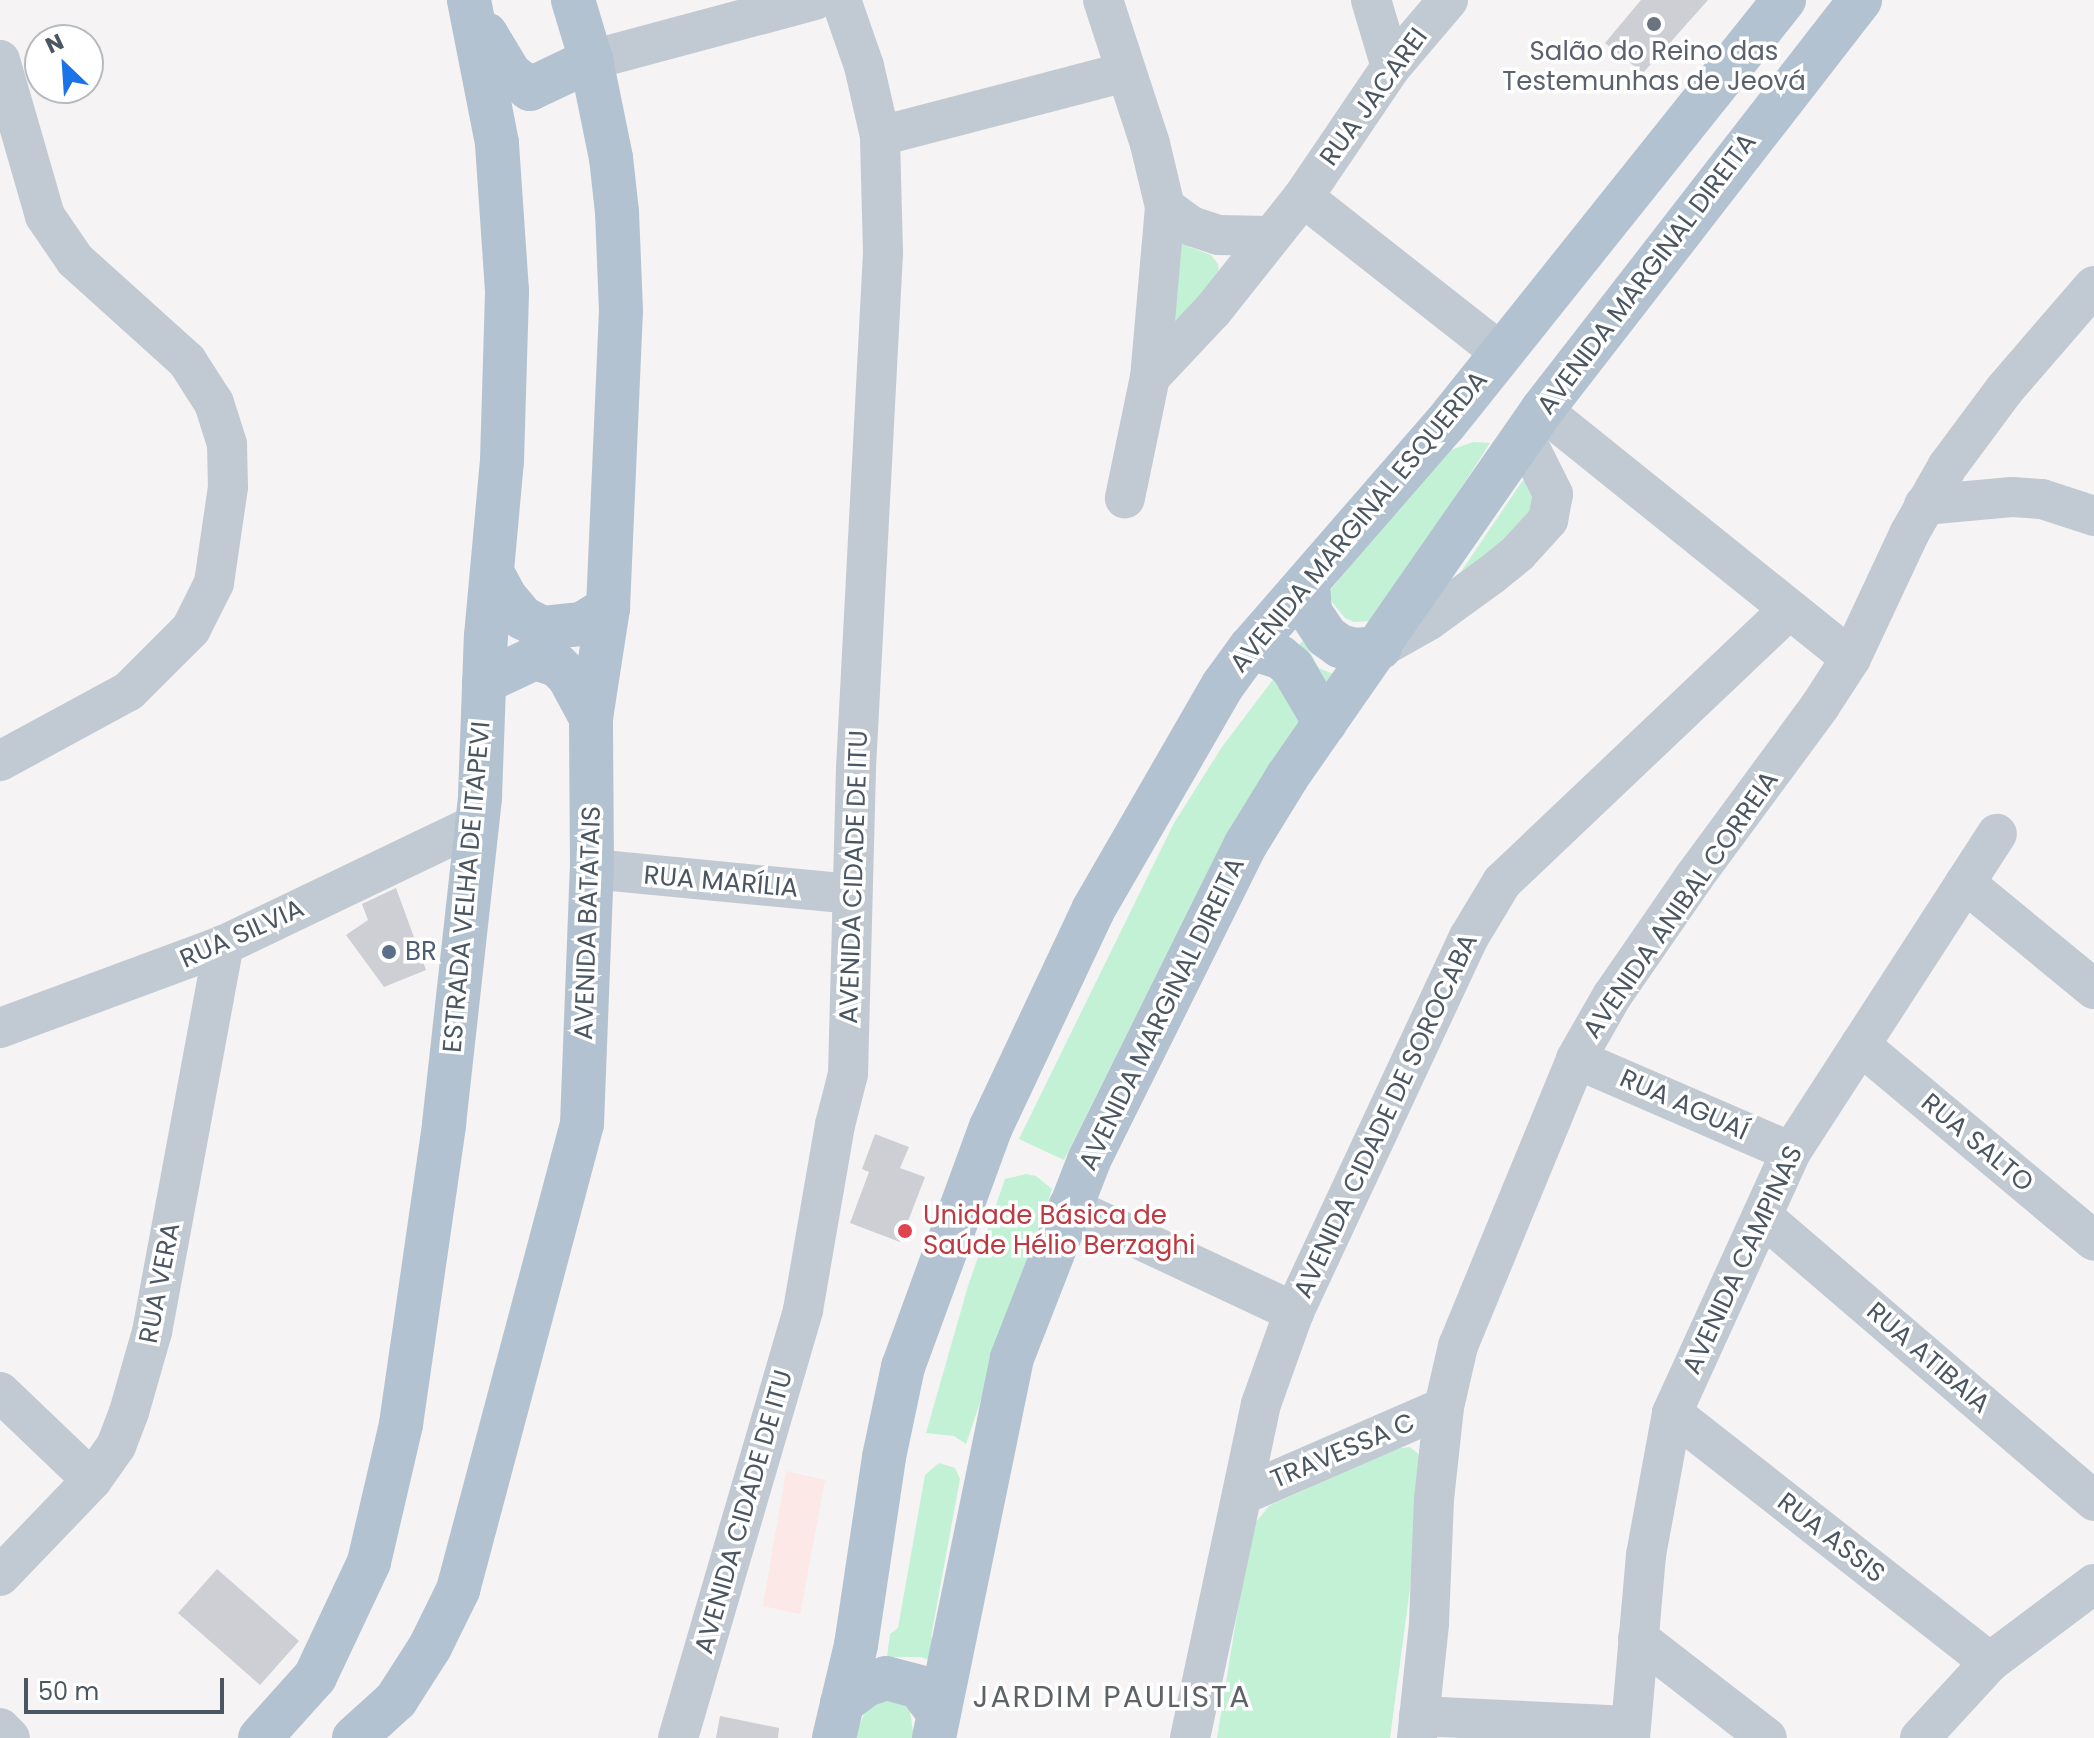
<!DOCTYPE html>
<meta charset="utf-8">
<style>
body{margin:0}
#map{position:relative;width:2094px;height:1738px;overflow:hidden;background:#f5f3f3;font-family:Poppins,sans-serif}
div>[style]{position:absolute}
.medical>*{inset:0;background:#fce8e6}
.green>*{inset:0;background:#c3f1d5}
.building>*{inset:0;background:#cdcfd5}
.minor>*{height:40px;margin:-20px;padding:0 20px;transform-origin:20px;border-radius:20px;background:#c1cad2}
.major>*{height:44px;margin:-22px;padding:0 22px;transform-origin:22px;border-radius:22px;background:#b3c2d1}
.dots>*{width:22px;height:22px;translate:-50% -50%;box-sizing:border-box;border:4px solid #fff;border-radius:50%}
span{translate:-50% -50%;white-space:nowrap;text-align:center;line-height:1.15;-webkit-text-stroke:7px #fff;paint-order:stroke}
.worship-label{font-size:26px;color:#5b616d}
.street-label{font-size:26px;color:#4a5661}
.service-label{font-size:26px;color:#4e5e75}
.left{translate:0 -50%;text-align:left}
.health-label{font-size:26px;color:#be3a42}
.quarter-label{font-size:30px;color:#5f6368;letter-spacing:2px}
.north{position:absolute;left:24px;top:24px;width:80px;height:80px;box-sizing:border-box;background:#fff;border:2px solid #b7bbc0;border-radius:50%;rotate:335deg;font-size:22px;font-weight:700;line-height:32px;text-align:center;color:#4a5661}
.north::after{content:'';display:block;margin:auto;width:28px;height:36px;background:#1a73e8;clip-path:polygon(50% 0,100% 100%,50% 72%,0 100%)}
.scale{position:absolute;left:24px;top:1678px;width:200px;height:36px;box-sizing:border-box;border:4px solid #4a5661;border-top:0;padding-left:10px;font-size:24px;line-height:28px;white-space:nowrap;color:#4a5661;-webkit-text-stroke:6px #fff;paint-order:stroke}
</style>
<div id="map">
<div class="medical">
<div style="clip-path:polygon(786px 1471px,825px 1480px,800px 1614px,763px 1606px)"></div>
</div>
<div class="green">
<div style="clip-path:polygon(1182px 244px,1211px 255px,1218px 264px,1219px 274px,1173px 325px,1177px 247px)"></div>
<div style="clip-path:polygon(1473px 442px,1490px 443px,1375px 621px,1354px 622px,1345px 618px,1332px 602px,1329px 592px,1440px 454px)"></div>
<div style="clip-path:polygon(1523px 480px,1531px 486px,1540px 504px,1444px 597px)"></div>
<div style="clip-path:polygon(1303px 640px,1319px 668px,1333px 674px,1169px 950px,1064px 1160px,1019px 1139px,1174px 823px,1222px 747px)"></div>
<div style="clip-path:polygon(1026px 1174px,1036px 1176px,1052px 1189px,966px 1444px,954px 1436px,926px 1433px,968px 1286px,1005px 1179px)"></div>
<div style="clip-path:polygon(1410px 1447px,1427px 1461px,1390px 1738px,1217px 1738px,1249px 1540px,1256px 1522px,1269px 1506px,1395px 1449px)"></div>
<div style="clip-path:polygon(939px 1463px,955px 1468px,960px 1479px,931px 1637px,940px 1646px,937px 1663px,921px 1657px,887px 1657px,890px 1634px,898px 1628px,925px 1475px)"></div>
<div style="clip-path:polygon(885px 1700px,904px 1704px,910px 1711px,914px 1738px,854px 1738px,866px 1710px)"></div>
</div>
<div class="building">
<div style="clip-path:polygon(1641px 0,1708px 0,1643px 73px,1605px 43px)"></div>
<div style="clip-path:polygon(396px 888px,426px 970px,384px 987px,346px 935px,368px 920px,362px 904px)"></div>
<div style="clip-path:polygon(875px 1134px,909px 1147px,900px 1168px,925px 1177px,900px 1242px,850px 1223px,869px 1172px,862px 1169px)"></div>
<div style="clip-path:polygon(217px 1569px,299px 1641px,260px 1685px,178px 1613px)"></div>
<div style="clip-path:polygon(720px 1716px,779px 1728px,778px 1738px,716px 1738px)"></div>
</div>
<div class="minor">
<div style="left:1103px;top:0;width:151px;rotate:71.9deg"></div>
<div style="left:1150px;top:144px;width:65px;rotate:76.6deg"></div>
<div style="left:1165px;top:207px;width:171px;rotate:95deg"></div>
<div style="left:1150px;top:377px;width:124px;rotate:101.7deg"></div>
<div style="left:1371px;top:0;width:70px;rotate:73.4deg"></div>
<div style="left:0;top:60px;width:162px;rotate:73.9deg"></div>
<div style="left:45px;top:216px;width:53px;rotate:55.7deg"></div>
<div style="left:75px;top:260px;width:151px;rotate:42deg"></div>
<div style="left:187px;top:361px;width:50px;rotate:57.3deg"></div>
<div style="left:214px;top:403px;width:43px;rotate:72.4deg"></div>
<div style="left:227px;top:444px;width:43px;rotate:88.7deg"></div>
<div style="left:228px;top:487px;width:97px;rotate:98.3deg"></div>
<div style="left:214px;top:583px;width:51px;rotate:116.6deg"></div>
<div style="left:191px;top:629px;width:88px;rotate:135deg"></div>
<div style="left:129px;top:691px;width:147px;rotate:151.5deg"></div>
<div style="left:591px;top:60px;width:232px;rotate:-15deg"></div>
<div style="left:880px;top:136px;width:254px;rotate:-14.6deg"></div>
<div style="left:1303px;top:197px;width:252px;rotate:38.2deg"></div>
<div style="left:1165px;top:207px;width:32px;rotate:36deg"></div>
<div style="left:1191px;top:226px;width:28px;rotate:18deg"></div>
<div style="left:1218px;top:235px;width:51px;rotate:1.1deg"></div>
<div style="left:1150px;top:377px;width:92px;rotate:-46.8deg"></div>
<div style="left:1213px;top:310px;width:144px;rotate:-51.5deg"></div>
<div style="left:1303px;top:197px;width:157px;rotate:-55.9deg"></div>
<div style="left:1391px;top:67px;width:88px;rotate:-49.6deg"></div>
<div style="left:1542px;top:410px;width:396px;rotate:38.8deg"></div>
<div style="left:1924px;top:505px;width:88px;rotate:-5.2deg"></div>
<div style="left:2012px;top:497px;width:30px;rotate:4deg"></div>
<div style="left:2042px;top:499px;width:55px;rotate:18.1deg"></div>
<div style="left:1380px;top:648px;width:56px;rotate:-29.7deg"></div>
<div style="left:1429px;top:620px;width:77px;rotate:-36deg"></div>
<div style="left:1491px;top:575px;width:35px;rotate:-39deg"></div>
<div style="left:1518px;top:553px;width:45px;rotate:-47.7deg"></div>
<div style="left:1548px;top:520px;width:26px;rotate:-79deg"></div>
<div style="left:1553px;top:494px;width:65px;rotate:-116.6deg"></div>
<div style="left:592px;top:869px;width:260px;rotate:5.5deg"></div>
<div style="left:1965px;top:883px;width:167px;rotate:39.4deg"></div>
<div style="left:0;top:1028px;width:239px;rotate:-20.3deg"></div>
<div style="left:224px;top:945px;width:280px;rotate:-25.6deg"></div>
<div style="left:1860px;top:1045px;width:305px;rotate:39.9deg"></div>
<div style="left:1576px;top:1059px;width:234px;rotate:23.4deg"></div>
<div style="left:1068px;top:1206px;width:250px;rotate:25.1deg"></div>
<div style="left:1762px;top:1216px;width:438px;rotate:40.6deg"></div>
<div style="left:0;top:1392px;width:127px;rotate:43.7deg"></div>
<div style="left:1672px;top:1413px;width:404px;rotate:38.1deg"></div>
<div style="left:1242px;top:1495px;width:220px;rotate:-23.5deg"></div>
<div style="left:0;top:1576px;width:133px;rotate:-46.2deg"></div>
<div style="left:92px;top:1480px;width:42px;rotate:-54.8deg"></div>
<div style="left:116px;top:1446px;width:36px;rotate:-69deg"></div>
<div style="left:129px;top:1412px;width:83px;rotate:-74deg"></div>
<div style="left:152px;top:1332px;width:394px;rotate:-79.5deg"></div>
<div style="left:1638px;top:1638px;width:163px;rotate:37.8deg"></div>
<div style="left:1419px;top:1716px;width:211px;rotate:2.7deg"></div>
<div style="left:0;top:1728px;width:14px;rotate:45deg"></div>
<div style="left:678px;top:1738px;width:446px;rotate:-73.7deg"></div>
<div style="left:803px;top:1310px;width:188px;rotate:-80.2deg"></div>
<div style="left:835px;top:1125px;width:53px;rotate:-75.7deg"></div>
<div style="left:848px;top:1074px;width:306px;rotate:-88.5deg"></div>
<div style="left:856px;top:768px;width:516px;rotate:-87deg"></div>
<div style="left:883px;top:253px;width:117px;rotate:-91.5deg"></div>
<div style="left:880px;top:136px;width:72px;rotate:-102.9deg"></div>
<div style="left:864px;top:66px;width:70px;rotate:-109.2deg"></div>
<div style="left:1190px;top:1738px;width:341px;rotate:-78deg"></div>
<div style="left:1261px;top:1404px;width:98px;rotate:-70.3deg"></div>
<div style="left:1294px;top:1312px;width:414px;rotate:-65deg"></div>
<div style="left:1469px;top:937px;width:64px;rotate:-59deg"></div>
<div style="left:1502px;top:882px;width:394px;rotate:-43.5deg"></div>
<div style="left:1417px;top:1738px;width:116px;rotate:-84deg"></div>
<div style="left:1429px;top:1623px;width:124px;rotate:-87.7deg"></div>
<div style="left:1434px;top:1499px;width:93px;rotate:-83.8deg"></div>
<div style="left:1444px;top:1407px;width:63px;rotate:-77.1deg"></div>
<div style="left:1458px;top:1346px;width:310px;rotate:-67.6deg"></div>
<div style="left:1576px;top:1059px;width:73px;rotate:-60.3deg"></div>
<div style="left:1612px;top:996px;width:145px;rotate:-55.4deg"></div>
<div style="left:1694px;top:877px;width:212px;rotate:-53.6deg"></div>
<div style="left:1820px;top:706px;width:57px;rotate:-57.1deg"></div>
<div style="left:1851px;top:658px;width:137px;rotate:-64.9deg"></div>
<div style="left:1909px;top:534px;width:77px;rotate:-60.4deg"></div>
<div style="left:1947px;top:467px;width:97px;rotate:-53.4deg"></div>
<div style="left:2005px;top:389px;width:136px;rotate:-49.2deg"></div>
<div style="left:1630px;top:1738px;width:184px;rotate:-85deg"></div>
<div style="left:1646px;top:1555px;width:144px;rotate:-79.6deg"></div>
<div style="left:1672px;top:1413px;width:287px;rotate:-65.5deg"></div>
<div style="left:1791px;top:1152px;width:379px;rotate:-57.1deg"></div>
<div style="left:1920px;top:1738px;width:103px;rotate:-47.4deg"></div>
<div style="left:1990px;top:1662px;width:130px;rotate:-36.9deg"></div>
</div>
<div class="major">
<div style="left:486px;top:34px;width:47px;rotate:59deg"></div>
<div style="left:510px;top:74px;width:25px;rotate:37deg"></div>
<div style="left:530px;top:89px;width:68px;rotate:-25.4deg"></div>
<div style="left:492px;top:572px;width:30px;rotate:62deg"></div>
<div style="left:506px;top:598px;width:26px;rotate:50deg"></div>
<div style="left:523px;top:618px;width:22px;rotate:27deg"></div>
<div style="left:543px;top:628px;width:39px;rotate:-6deg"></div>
<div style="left:582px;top:624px;width:31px;rotate:-32deg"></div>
<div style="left:1308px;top:584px;width:28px;rotate:86deg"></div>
<div style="left:1310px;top:612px;width:29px;rotate:56deg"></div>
<div style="left:1326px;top:636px;width:17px;rotate:36deg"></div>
<div style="left:1340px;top:646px;width:16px;rotate:15deg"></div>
<div style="left:1355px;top:650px;width:25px;rotate:-5deg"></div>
<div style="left:1250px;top:648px;width:31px;rotate:17deg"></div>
<div style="left:1280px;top:657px;width:16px;rotate:40deg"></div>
<div style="left:1292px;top:667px;width:65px;rotate:59.5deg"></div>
<div style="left:484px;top:682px;width:56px;rotate:-25.2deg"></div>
<div style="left:535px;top:658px;width:23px;rotate:18deg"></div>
<div style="left:557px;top:665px;width:17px;rotate:45deg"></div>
<div style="left:569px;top:677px;width:47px;rotate:61.8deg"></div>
<div style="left:842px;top:1703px;width:30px;rotate:-37deg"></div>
<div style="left:866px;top:1685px;width:21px;rotate:-19deg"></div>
<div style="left:886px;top:1678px;width:34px;rotate:15deg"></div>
<div style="left:919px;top:1687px;width:31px;rotate:53deg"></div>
<div style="left:260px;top:1738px;width:82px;rotate:-48deg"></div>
<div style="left:315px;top:1677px;width:127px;rotate:-64.8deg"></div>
<div style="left:369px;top:1562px;width:142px;rotate:-76.9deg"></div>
<div style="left:401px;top:1424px;width:303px;rotate:-81.8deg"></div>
<div style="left:444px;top:1124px;width:330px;rotate:-83.7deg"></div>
<div style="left:480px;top:796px;width:160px;rotate:-87.9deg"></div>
<div style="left:486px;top:636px;width:176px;rotate:-84.8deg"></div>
<div style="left:502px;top:461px;width:170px;rotate:-88.3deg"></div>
<div style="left:507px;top:291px;width:148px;rotate:-93.9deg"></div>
<div style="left:497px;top:143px;width:146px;rotate:-101.1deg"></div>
<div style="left:354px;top:1738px;width:57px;rotate:-42.1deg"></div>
<div style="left:396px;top:1700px;width:63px;rotate:-57.3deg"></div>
<div style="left:430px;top:1647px;width:64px;rotate:-63.8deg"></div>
<div style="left:458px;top:1590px;width:482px;rotate:-75.1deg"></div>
<div style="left:582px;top:1124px;width:255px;rotate:-87.8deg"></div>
<div style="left:592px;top:869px;width:151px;rotate:-90.4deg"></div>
<div style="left:591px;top:718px;width:111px;rotate:-81.2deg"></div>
<div style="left:608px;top:608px;width:297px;rotate:-87.5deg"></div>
<div style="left:621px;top:311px;width:99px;rotate:-92.3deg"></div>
<div style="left:617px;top:212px;width:54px;rotate:-96.3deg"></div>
<div style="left:611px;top:158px;width:100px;rotate:-101.5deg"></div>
<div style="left:591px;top:60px;width:63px;rotate:-106.7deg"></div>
<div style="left:834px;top:1738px;width:96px;rotate:-76.7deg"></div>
<div style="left:856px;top:1645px;width:190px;rotate:-81.5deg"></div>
<div style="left:884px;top:1457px;width:92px;rotate:-78.1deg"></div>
<div style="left:903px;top:1367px;width:256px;rotate:-69.9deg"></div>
<div style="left:991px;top:1127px;width:240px;rotate:-64.8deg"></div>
<div style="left:1093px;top:910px;width:260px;rotate:-60deg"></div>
<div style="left:1223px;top:685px;width:46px;rotate:-53.9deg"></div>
<div style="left:1250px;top:648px;width:297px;rotate:-49deg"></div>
<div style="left:1445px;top:424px;width:543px;rotate:-51.36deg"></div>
<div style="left:934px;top:1738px;width:388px;rotate:-78.4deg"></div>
<div style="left:1012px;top:1358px;width:212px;rotate:-68.7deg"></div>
<div style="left:1089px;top:1160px;width:353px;rotate:-63.6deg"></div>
<div style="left:1246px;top:844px;width:79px;rotate:-58.5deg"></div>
<div style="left:1287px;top:777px;width:447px;rotate:-55.2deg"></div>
<div style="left:1542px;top:410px;width:519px;rotate:-52.2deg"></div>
</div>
<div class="dots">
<div style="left:1654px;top:24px;background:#6b7280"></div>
<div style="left:389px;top:952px;background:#5c6f8a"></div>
<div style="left:905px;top:1231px;background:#e0444e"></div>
</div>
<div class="worship-label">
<span style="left:1654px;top:67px">Salão do Reino das<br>Testemunhas de Jeová</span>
</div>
<div class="street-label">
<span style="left:1374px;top:97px;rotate:-54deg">RUA JACAREI</span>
<span style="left:1647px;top:274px;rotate:-53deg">AVENIDA MARGINAL DIREITA</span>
<span style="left:1359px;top:522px;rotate:-50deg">AVENIDA MARGINAL ESQUERDA</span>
<span style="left:854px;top:877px;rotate:-88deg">AVENIDA CIDADE DE ITU</span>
<span style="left:721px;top:882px;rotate:5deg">RUA MARÍLIA</span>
<span style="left:467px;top:887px;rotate:-85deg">ESTRADA VELHA DE ITAPEVI</span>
<span style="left:1681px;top:905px;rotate:-55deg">AVENIDA ANIBAL CORREIA</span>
<span style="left:588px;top:923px;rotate:-88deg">AVENIDA BATATAIS</span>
<span style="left:242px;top:934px;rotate:-24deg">RUA SILVIA</span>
<span style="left:1162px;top:1014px;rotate:-64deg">AVENIDA MARGINAL DIREITA</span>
<span style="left:1684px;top:1105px;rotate:24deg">RUA AGUAÍ</span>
<span style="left:1386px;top:1116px;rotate:-65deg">AVENIDA CIDADE DE SOROCABA</span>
<span style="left:1977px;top:1143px;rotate:40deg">RUA SALTO</span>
<span style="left:1743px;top:1260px;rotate:-65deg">AVENIDA CAMPINAS</span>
<span style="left:160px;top:1283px;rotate:-79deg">RUA VERA</span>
<span style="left:1928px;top:1358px;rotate:41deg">RUA ATIBAIA</span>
<span style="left:1343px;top:1451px;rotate:-23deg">TRAVESSA C</span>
<span style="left:744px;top:1512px;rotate:-74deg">AVENIDA CIDADE DE ITU</span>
<span style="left:1831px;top:1538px;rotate:38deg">RUA ASSIS</span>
</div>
<div class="service-label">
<span class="left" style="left:405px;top:952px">BR</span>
</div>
<div class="health-label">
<span class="left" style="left:923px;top:1231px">Unidade Básica de<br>Saúde Hélio Berzaghi</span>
</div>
<div class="quarter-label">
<span style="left:1112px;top:1697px">JARDIM PAULISTA</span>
</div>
<div class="north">N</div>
<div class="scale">50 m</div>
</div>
